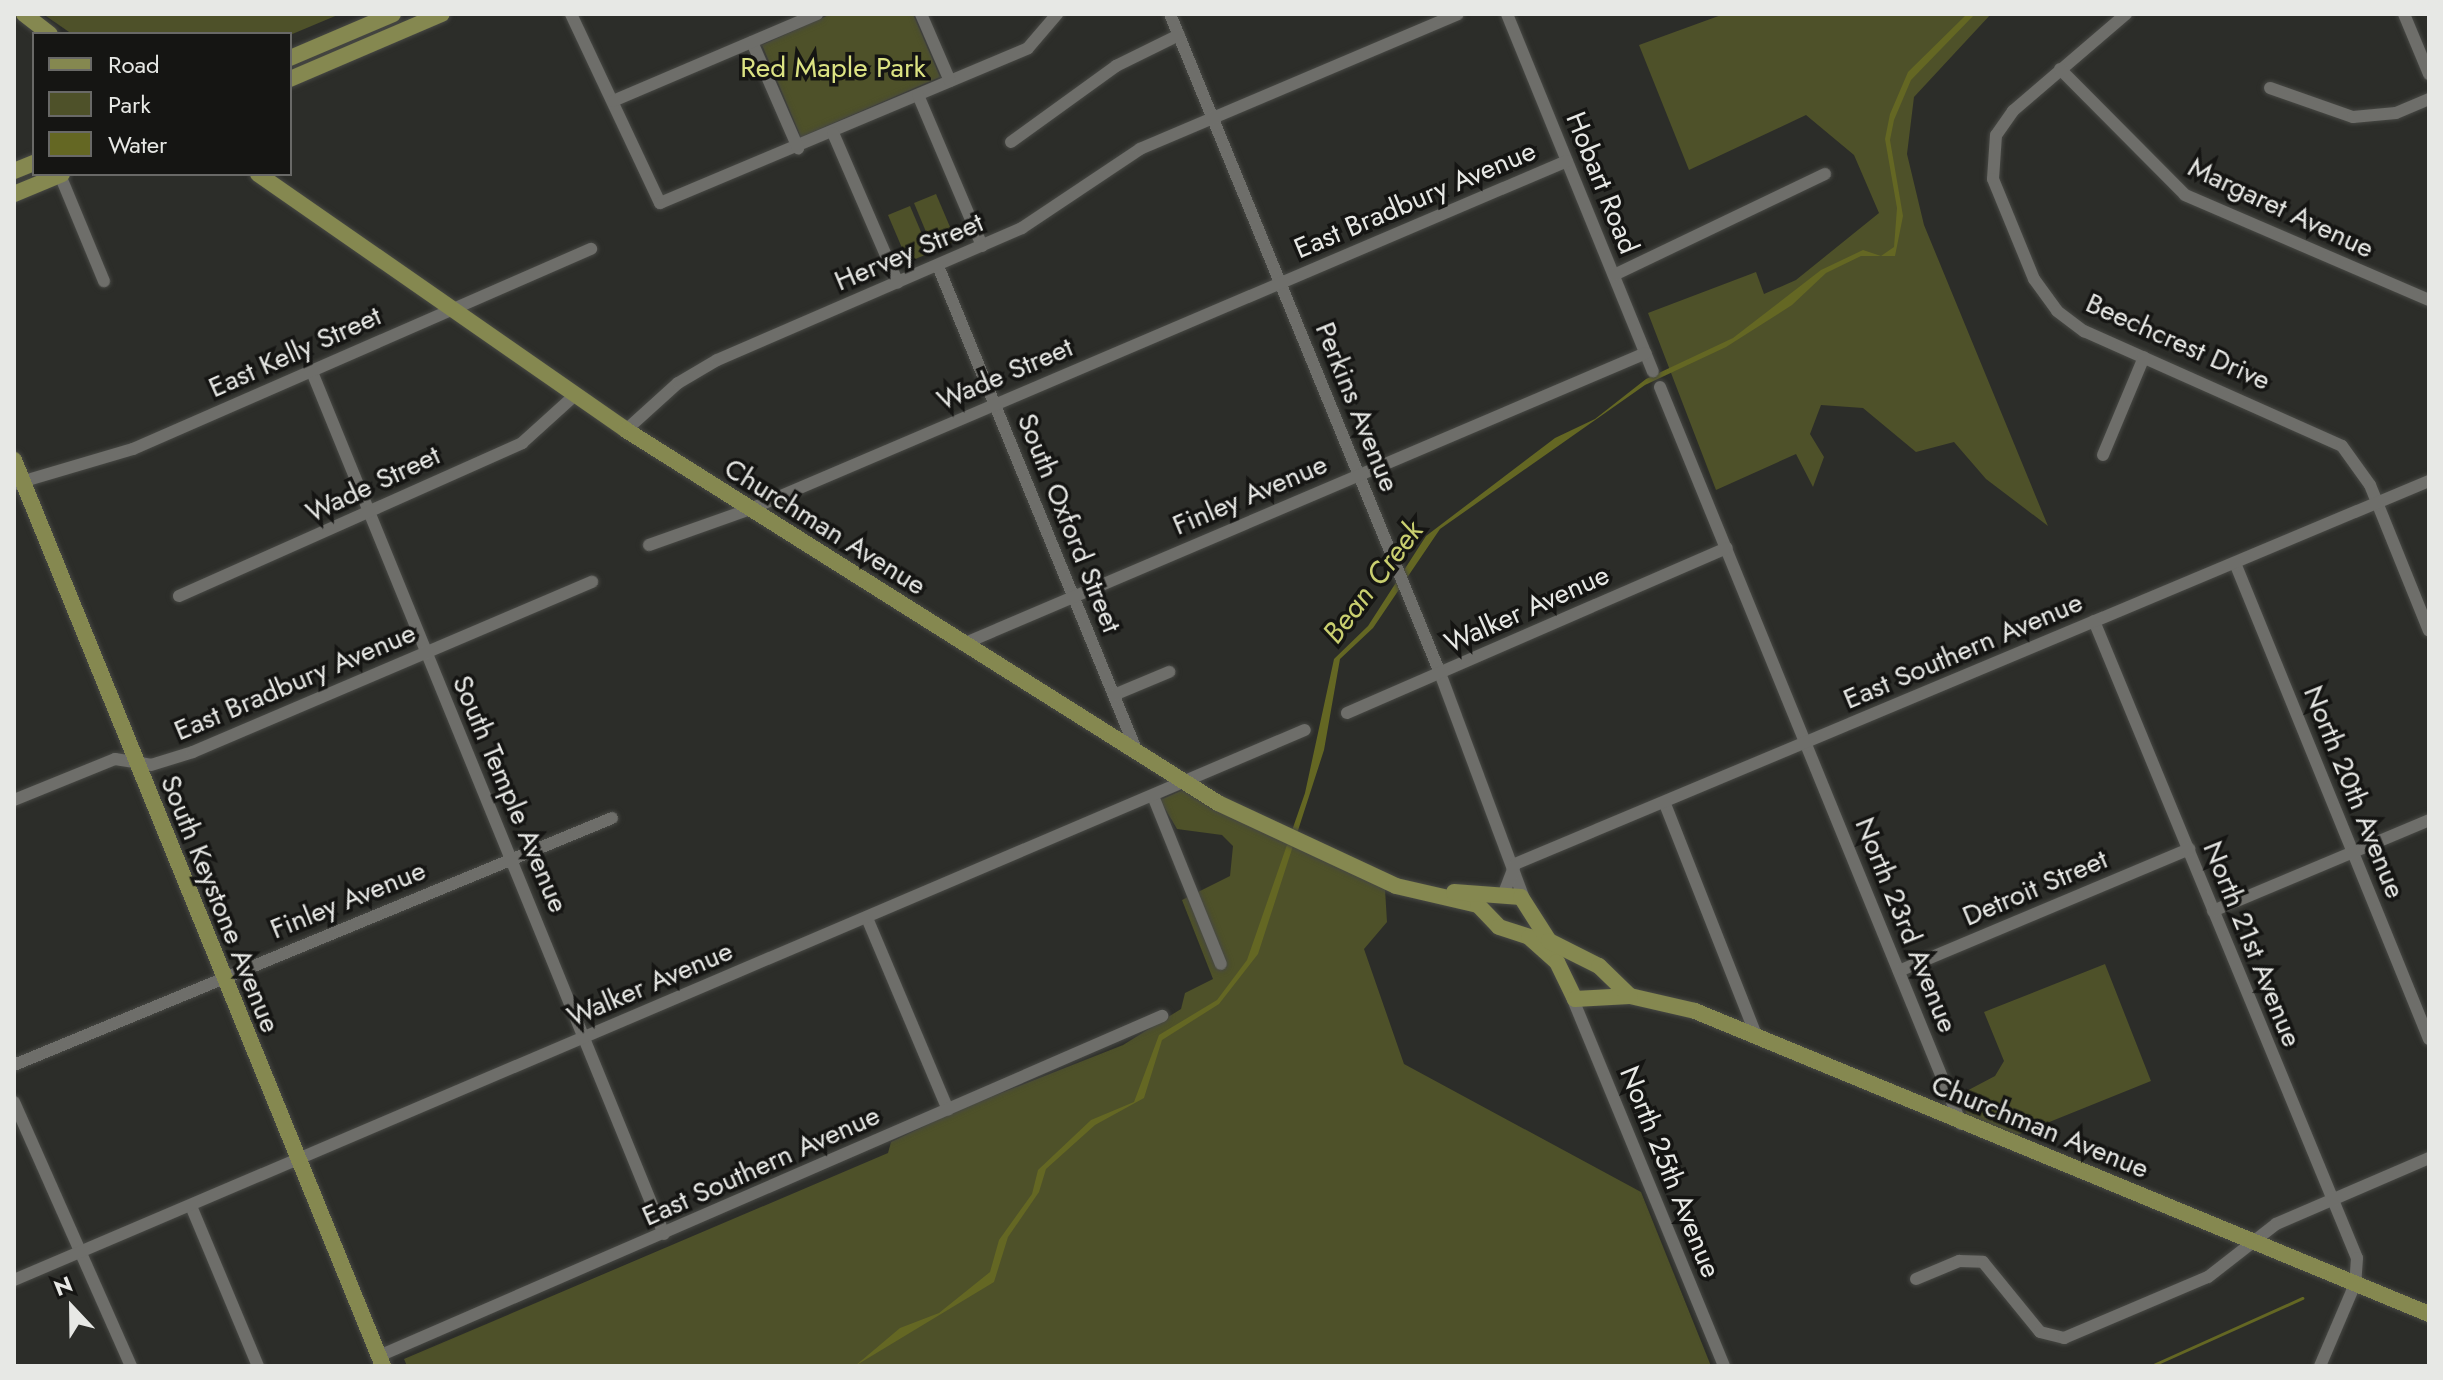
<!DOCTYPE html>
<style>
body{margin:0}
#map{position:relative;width:2443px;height:1380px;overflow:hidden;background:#2c2d29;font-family:Jost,sans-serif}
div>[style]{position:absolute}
.green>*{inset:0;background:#4e5129}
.water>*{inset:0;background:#646723}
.stream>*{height:3px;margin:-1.5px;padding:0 1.5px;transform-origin:1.5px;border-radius:1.5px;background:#646723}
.roads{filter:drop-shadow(0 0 2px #474844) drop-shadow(0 0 2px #474844)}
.minor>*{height:12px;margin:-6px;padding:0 6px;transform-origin:6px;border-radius:6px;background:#6e6e6a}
.major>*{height:16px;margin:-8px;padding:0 8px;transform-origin:8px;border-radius:8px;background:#858850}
span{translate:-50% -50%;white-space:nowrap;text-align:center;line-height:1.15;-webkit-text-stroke:7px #151513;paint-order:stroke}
.park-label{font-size:28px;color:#dce383}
.street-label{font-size:28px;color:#e7e8e5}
.water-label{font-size:30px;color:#c9cf6f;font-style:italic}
.frame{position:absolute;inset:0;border:16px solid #e7e8e5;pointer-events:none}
.legend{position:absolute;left:32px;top:32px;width:260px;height:144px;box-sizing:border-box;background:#151513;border:2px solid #696967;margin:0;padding:10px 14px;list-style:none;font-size:24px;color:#e7e8e5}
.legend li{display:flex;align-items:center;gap:16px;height:40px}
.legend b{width:40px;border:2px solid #696967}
.north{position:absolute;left:32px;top:1268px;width:80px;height:80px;-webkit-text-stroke:6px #151513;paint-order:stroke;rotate:338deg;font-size:22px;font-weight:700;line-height:32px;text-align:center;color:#e7e8e5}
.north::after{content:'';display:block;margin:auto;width:28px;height:36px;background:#e7e8e5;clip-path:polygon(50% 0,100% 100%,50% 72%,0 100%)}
</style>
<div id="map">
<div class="green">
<div style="clip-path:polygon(43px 14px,340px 14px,290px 35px,72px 34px)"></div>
<div style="clip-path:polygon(831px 14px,913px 14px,940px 77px,801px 137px,762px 45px)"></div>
<div style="clip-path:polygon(1724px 14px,1991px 14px,1914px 97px,1907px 154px,1924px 225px,2048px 526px,1986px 479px,1954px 442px,1916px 452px,1863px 408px,1821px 405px,1810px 434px,1824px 457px,1813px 487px,1796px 454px,1716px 490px,1648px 313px,1756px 272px,1764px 294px,1796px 280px,1879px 213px,1854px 155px,1806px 115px,1689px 170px,1639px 45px)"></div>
<div style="clip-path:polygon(936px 194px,956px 241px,934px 251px,914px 203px)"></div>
<div style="clip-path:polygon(910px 206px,930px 253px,908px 262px,888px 215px)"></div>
<div style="clip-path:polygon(1183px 790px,1385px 889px,1387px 922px,1364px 949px,1404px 1064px,1641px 1192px,1711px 1366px,407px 1366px,404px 1359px,888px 1153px,891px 1142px,958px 1110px,1123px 1045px,1181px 1009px,1185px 993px,1213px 979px,1182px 900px,1230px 876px,1233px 846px,1222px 835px,1177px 829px,1160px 800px)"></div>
<div style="clip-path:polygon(2105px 964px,2151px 1081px,2017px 1135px,1970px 1122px,1959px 1095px,1995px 1076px,2004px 1061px,1984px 1012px)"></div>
</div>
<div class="water">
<div style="clip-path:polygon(1967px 14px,1975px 14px,1911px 80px,1894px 120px,1890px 140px,1903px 216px,1895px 256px,1861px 256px,1826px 273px,1792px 305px,1726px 347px,1645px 385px,1440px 529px,1373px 628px,1340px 659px,1324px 750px,1258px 954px,1219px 1004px,1162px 1040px,1144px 1098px,1095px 1125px,1046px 1169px,1039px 1192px,1008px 1237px,994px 1282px,855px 1366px,900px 1328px,939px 1313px,990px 1272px,999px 1240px,1032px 1194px,1038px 1170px,1091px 1120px,1134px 1102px,1159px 1035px,1217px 1000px,1247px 960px,1305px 793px,1334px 659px,1368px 626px,1426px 536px,1555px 438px,1595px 419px,1646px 379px,1733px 338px,1821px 270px,1863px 250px,1881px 256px,1894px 247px,1897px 208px,1885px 139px,1890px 114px,1908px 72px)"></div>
</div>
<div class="stream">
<div style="left:2151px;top:1366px;width:166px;rotate:-24.2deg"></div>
</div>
<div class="roads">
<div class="minor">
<div style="left:571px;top:14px;width:209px;rotate:64.8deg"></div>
<div style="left:660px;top:203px;width:399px;rotate:-22.8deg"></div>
<div style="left:1028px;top:48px;width:45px;rotate:-49.5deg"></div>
<div style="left:921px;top:14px;width:73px;rotate:66.6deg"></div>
<div style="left:1170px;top:14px;width:712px;rotate:67.72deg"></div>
<div style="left:1440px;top:673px;width:243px;rotate:69.6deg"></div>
<div style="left:1507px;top:14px;width:386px;rotate:67.8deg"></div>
<div style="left:2126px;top:14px;width:149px;rotate:139.4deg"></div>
<div style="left:2013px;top:111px;width:29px;rotate:125deg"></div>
<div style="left:1996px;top:135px;width:44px;rotate:93.9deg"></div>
<div style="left:1993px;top:179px;width:108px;rotate:67.7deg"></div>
<div style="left:2034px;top:279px;width:39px;rotate:54deg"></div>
<div style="left:2057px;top:311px;width:34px;rotate:37deg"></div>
<div style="left:2084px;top:331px;width:282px;rotate:24deg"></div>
<div style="left:2342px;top:446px;width:48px;rotate:54.3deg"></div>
<div style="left:2370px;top:485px;width:157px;rotate:68deg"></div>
<div style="left:2404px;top:14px;width:65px;rotate:67.4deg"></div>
<div style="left:752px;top:42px;width:116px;rotate:66.5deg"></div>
<div style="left:2060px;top:69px;width:177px;rotate:45.2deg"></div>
<div style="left:2185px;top:195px;width:266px;rotate:23.3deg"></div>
<div style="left:2270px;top:88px;width:88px;rotate:19.3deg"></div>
<div style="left:2353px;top:117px;width:43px;rotate:-5.3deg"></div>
<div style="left:2396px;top:113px;width:36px;rotate:-23deg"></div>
<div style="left:918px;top:95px;width:164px;rotate:67deg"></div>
<div style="left:613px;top:101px;width:222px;rotate:-23.1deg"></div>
<div style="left:833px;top:133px;width:163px;rotate:66.6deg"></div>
<div style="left:1011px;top:142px;width:130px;rotate:-35.9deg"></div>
<div style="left:1116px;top:66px;width:70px;rotate:-26.2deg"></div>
<div style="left:60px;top:175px;width:115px;rotate:67.5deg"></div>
<div style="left:938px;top:266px;width:525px;rotate:67.73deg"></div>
<div style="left:1614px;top:275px;width:234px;rotate:-25.6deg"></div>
<div style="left:312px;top:372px;width:931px;rotate:67.79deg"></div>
<div style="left:1660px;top:387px;width:796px;rotate:67.78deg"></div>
<div style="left:626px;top:430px;width:70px;rotate:-42.1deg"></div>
<div style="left:678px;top:383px;width:45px;rotate:-30.5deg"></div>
<div style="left:717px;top:360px;width:332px;rotate:-23.4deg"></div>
<div style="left:1022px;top:228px;width:142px;rotate:-33.8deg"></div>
<div style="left:1140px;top:149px;width:345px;rotate:-23deg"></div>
<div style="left:2103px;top:455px;width:106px;rotate:-67.3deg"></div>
<div style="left:14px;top:484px;width:124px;rotate:-16.4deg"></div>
<div style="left:133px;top:449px;width:500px;rotate:-23.6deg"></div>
<div style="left:649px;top:545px;width:105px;rotate:-19.5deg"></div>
<div style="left:748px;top:510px;width:890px;rotate:-23.08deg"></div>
<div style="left:2235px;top:563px;width:514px;rotate:67.83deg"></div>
<div style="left:179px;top:596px;width:376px;rotate:-24deg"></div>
<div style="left:522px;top:443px;width:70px;rotate:-42.1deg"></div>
<div style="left:2094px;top:621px;width:689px;rotate:67.57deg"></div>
<div style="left:2357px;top:1258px;width:26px;rotate:94deg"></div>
<div style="left:2355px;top:1284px;width:89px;rotate:113.1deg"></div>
<div style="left:963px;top:644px;width:742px;rotate:-23.08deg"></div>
<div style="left:1114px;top:695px;width:60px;rotate:-22.7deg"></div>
<div style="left:1347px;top:713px;width:414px;rotate:-23.5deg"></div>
<div style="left:1153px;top:796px;width:181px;rotate:68deg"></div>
<div style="left:14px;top:800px;width:109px;rotate:-22.1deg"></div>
<div style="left:115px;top:759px;width:36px;rotate:9deg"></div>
<div style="left:151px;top:765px;width:44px;rotate:-17.2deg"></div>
<div style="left:193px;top:752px;width:434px;rotate:-23.1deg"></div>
<div style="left:1665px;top:804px;width:251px;rotate:68.5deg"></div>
<div style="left:1515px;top:864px;width:991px;rotate:-22.74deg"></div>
<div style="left:1504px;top:893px;width:31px;rotate:-69deg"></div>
<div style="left:2213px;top:911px;width:234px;rotate:-22.8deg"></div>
<div style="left:867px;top:918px;width:208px;rotate:67.1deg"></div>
<div style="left:1899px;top:971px;width:315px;rotate:-22.8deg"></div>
<div style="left:1572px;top:997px;width:399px;rotate:67.6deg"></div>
<div style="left:14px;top:1065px;width:647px;rotate:-22.44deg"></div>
<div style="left:14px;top:1102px;width:289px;rotate:66.1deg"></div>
<div style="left:191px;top:1206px;width:173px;rotate:67.3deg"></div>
<div style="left:1916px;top:1279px;width:47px;rotate:-22.7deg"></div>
<div style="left:1959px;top:1261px;width:24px;rotate:2deg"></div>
<div style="left:1983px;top:1262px;width:90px;rotate:50.8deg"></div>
<div style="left:2040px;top:1332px;width:25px;rotate:14deg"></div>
<div style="left:2064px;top:1338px;width:156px;rotate:-23deg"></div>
<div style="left:2208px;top:1277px;width:86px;rotate:-37.9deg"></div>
<div style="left:2276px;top:1224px;width:167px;rotate:-23.3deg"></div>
<div style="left:14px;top:1280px;width:1403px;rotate:-23.08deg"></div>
<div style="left:379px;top:1356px;width:854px;rotate:-23.47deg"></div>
</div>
<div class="major">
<div style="left:24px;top:14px;width:33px;rotate:38deg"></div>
<div style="left:290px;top:58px;width:112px;rotate:-23.1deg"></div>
<div style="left:290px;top:79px;width:165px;rotate:-23.2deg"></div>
<div style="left:14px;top:171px;width:22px;rotate:-22deg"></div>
<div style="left:258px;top:174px;width:448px;rotate:34.8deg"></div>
<div style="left:626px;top:430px;width:700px;rotate:32.21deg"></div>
<div style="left:1218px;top:803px;width:196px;rotate:25deg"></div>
<div style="left:1396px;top:886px;width:84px;rotate:13deg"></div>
<div style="left:1478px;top:905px;width:30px;rotate:46deg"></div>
<div style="left:1499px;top:927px;width:32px;rotate:18deg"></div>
<div style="left:1529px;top:937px;width:38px;rotate:42deg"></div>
<div style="left:1557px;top:962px;width:41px;rotate:64.1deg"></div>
<div style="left:1575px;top:999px;width:55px;rotate:-3.1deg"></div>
<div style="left:1630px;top:996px;width:67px;rotate:13deg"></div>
<div style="left:1695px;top:1011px;width:794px;rotate:22.43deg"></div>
<div style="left:14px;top:194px;width:52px;rotate:-22.6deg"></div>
<div style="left:14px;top:460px;width:978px;rotate:67.84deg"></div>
<div style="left:1454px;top:892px;width:67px;rotate:4.3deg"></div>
<div style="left:1521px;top:897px;width:52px;rotate:57.5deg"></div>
<div style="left:1549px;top:941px;width:56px;rotate:26.6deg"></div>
<div style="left:1599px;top:966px;width:43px;rotate:44.1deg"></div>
</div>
</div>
<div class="park-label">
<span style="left:833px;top:68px">Red Maple Park</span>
</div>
<div class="street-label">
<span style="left:1602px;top:183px;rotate:68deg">Hobart Road</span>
<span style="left:1415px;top:200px;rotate:-23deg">East Bradbury Avenue</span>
<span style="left:2281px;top:208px;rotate:25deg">Margaret Avenue</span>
<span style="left:909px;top:252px;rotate:-23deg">Hervey Street</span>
<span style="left:2178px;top:342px;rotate:24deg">Beechcrest Drive</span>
<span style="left:295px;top:352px;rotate:-24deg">East Kelly Street</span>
<span style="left:1005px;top:374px;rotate:-23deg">Wade Street</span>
<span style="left:1357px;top:407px;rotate:68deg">Perkins Avenue</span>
<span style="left:373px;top:484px;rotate:-25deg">Wade Street</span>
<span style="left:1250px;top:495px;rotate:-23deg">Finley Avenue</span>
<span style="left:1069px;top:523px;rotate:68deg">South Oxford Street</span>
<span style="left:825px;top:527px;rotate:32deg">Churchman Avenue</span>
<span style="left:1527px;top:609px;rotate:-24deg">Walker Avenue</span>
<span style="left:1963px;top:651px;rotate:-23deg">East Southern Avenue</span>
<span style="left:295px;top:682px;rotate:-23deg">East Bradbury Avenue</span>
<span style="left:2354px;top:792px;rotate:68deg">North 20th Avenue</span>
<span style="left:510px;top:794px;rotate:67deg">South Temple Avenue</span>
<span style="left:2035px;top:888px;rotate:-23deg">Detroit Street</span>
<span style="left:348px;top:900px;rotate:-22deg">Finley Avenue</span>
<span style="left:220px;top:904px;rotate:68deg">South Keystone Avenue</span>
<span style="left:1906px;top:925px;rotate:68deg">North 23rd Avenue</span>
<span style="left:2252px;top:944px;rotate:68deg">North 21st Avenue</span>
<span style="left:650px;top:984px;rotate:-23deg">Walker Avenue</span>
<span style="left:2040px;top:1127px;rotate:22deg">Churchman Avenue</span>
<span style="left:761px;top:1166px;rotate:-24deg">East Southern Avenue</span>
<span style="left:1670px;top:1172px;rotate:68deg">North 25th Avenue</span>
</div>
<div class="water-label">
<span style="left:1373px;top:582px;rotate:-53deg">Bean Creek</span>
</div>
<div class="frame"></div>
<ul class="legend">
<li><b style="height:10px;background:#858850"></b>Road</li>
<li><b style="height:22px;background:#4e5129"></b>Park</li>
<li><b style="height:22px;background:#646723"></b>Water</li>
</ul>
<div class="north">N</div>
</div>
